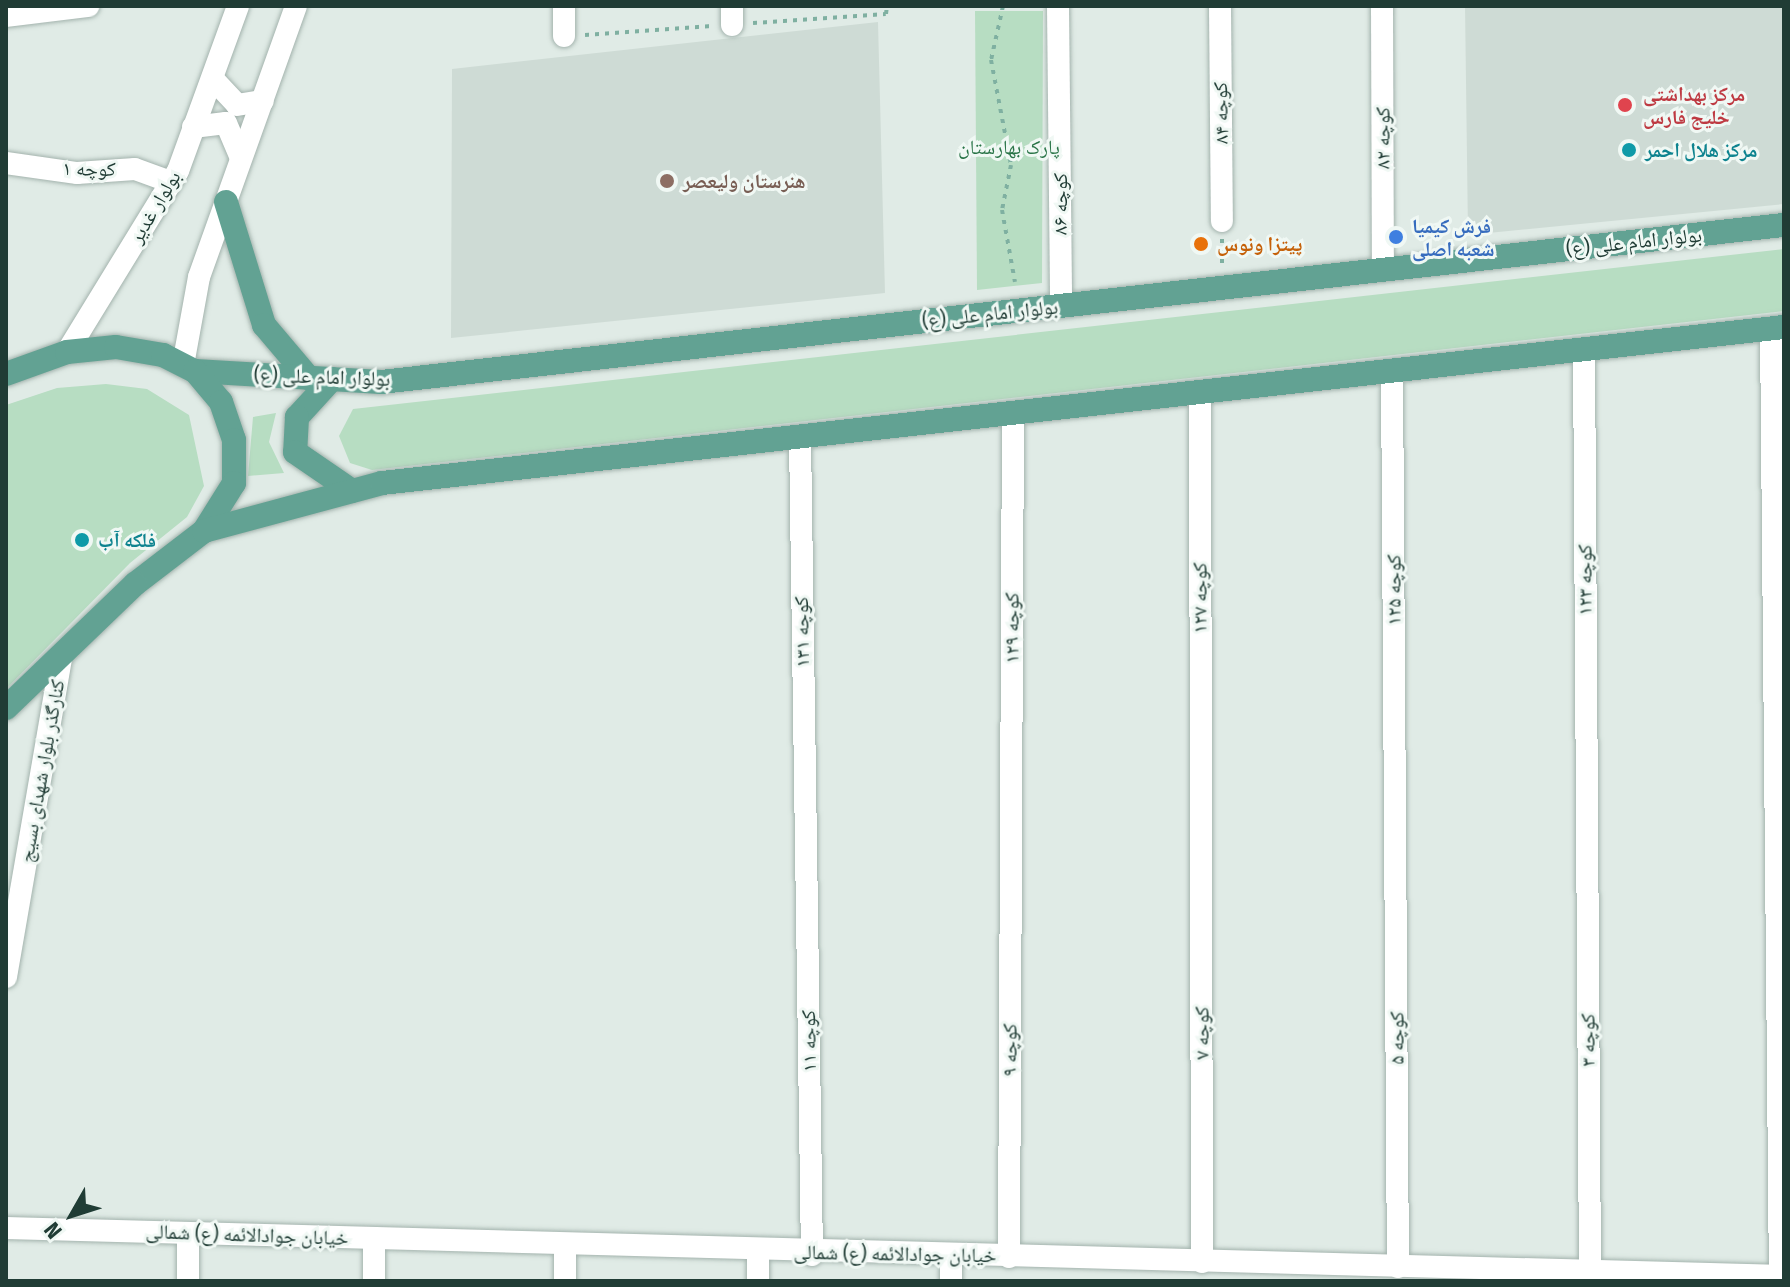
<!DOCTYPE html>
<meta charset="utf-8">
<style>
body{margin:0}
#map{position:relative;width:1790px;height:1287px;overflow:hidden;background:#e0ebe6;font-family:"Fira Sans Condensed","Noto Naskh Arabic",sans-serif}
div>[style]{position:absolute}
.built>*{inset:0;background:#cedbd5}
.green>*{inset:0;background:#b7ddc2}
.path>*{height:4px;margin-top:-2px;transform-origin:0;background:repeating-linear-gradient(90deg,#7fb0a1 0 4px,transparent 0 10px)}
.roads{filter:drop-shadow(0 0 2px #a3b3ad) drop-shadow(0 0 2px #a3b3ad)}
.minor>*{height:22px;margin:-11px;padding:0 11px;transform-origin:11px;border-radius:11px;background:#fff}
.major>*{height:24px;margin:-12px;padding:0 12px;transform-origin:12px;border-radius:12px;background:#62a293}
.dots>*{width:22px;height:22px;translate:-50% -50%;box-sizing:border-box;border:4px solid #f0f8f4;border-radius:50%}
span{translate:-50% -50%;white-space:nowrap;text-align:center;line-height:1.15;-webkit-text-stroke:6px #f0f8f4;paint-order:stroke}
.health-label{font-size:20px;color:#be3a42;font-weight:700}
.left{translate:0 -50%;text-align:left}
.street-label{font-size:20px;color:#203c35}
.park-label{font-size:20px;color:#297447}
.culture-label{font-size:20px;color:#0d838f;font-weight:700}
.education-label{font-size:20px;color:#785e54;font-weight:700}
.shop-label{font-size:20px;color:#366cbe;font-weight:700}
.food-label{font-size:20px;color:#c56008;font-weight:700}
.frame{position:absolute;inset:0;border:8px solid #203c35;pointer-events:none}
.north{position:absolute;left:32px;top:1175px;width:80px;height:80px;-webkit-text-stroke:6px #f0f8f4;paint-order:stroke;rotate:231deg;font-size:22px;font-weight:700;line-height:32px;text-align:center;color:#203c35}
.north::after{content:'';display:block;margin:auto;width:28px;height:36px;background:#203c35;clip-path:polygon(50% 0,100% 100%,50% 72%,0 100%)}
</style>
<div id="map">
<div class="built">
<div style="clip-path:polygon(1465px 6px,1784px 6px,1784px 204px,1468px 235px)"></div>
<div style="clip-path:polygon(878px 22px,885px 293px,451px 338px,452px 69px)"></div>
</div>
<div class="green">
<div style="clip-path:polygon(975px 11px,1043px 11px,1042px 283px,977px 290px)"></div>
<div style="clip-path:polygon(1784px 249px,1784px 311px,372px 470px,350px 463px,339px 436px,353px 409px)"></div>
<div style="clip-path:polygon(106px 384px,147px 389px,189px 415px,204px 486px,187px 517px,130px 563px,6px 689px,6px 405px,57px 388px)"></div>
<div style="clip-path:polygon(276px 413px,269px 442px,284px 473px,248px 476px,253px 417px)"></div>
</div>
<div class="path">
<div style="left:1003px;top:6px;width:55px;rotate:102.5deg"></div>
<div style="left:991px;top:60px;width:107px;rotate:79.2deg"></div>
<div style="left:1011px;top:165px;width:46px;rotate:101.3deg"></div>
<div style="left:1002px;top:210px;width:73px;rotate:79.8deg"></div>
<div style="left:753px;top:23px;width:133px;rotate:-3.9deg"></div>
<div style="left:886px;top:14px;width:8px;rotate:-83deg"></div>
<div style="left:585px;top:35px;width:127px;rotate:-4.1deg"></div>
<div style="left:1222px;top:239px;width:28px;rotate:90deg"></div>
</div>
<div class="roads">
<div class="minor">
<div style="left:1058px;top:6px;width:300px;rotate:89.4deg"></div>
<div style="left:1220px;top:6px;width:215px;rotate:89.5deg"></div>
<div style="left:1382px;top:6px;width:264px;rotate:89.8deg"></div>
<div style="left:6px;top:16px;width:83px;rotate:-7deg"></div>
<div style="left:732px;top:25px;width:19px;rotate:-90deg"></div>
<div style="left:564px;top:36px;width:30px;rotate:-90deg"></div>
<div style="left:213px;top:79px;width:35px;rotate:47deg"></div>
<div style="left:237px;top:105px;width:26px;rotate:-9deg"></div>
<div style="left:193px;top:127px;width:33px;rotate:-7deg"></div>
<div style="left:226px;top:123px;width:38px;rotate:67deg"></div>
<div style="left:6px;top:163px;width:72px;rotate:8deg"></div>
<div style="left:77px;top:173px;width:58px;rotate:-3.9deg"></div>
<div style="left:135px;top:169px;width:38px;rotate:20deg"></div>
<div style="left:1771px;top:329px;width:947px;rotate:89.46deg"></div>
<div style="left:1584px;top:349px;width:921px;rotate:89.63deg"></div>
<div style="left:67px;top:352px;width:212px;rotate:-58.5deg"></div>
<div style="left:178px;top:171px;width:176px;rotate:-70deg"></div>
<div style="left:183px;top:365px;width:89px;rotate:-79.7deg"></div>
<div style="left:199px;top:277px;width:288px;rotate:-70.3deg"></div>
<div style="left:1392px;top:371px;width:896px;rotate:89.62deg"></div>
<div style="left:1200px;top:392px;width:870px;rotate:89.87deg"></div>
<div style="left:800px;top:437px;width:818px;rotate:89.16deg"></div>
<div style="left:6px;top:977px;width:323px;rotate:-80.2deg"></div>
<div style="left:6px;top:1228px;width:1779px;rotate:1.55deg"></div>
<div style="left:374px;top:1239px;width:42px;rotate:90deg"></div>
<div style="left:565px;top:1244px;width:37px;rotate:90deg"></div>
<div style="left:1009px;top:1257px;width:844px;rotate:-89.73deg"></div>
<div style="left:188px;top:1281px;width:48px;rotate:-90deg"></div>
<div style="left:758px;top:1281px;width:31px;rotate:-90deg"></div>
<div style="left:951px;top:1281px;width:26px;rotate:-90deg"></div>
</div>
<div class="major">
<div style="left:226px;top:202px;width:129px;rotate:72.8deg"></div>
<div style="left:264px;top:325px;width:70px;rotate:49.7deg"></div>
<div style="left:195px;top:371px;width:186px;rotate:3.4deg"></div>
<div style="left:381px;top:382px;width:1412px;rotate:-6.39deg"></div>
<div style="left:6px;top:374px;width:65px;rotate:-19.8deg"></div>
<div style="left:67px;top:352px;width:49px;rotate:-5.8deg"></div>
<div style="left:116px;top:347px;width:48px;rotate:9.7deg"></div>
<div style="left:163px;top:355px;width:36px;rotate:27deg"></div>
<div style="left:195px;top:371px;width:40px;rotate:50deg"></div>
<div style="left:221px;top:402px;width:40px;rotate:71.1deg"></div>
<div style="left:234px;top:440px;width:43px;rotate:90deg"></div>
<div style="left:234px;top:483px;width:57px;rotate:122deg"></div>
<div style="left:204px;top:531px;width:87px;rotate:142.5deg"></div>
<div style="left:135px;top:584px;width:179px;rotate:136.1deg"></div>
<div style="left:332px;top:379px;width:52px;rotate:132.6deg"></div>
<div style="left:297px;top:417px;width:35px;rotate:93deg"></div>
<div style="left:295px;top:452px;width:69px;rotate:34.4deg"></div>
<div style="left:204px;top:531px;width:184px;rotate:-15.1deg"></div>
<div style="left:382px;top:483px;width:1411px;rotate:-6.35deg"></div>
</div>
</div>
<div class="dots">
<div style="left:1625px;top:105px;background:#e0444e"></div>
<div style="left:1629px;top:150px;background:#0f9aa8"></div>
<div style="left:667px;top:181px;background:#8d6e63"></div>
<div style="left:1396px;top:237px;background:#3f7fe0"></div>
<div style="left:1201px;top:244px;background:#e8710a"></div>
<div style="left:82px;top:540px;background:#0f9aa8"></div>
</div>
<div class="health-label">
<span class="left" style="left:1643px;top:106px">مرکز بهداشتی<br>خلیج فارس</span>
</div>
<div class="street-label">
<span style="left:1221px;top:113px;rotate:-91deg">کوچه ۸۴</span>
<span style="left:1383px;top:138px;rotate:-90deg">کوچه ۸۲</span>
<span style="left:89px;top:169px;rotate:1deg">کوچه ۱</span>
<span style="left:1060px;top:204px;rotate:-90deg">کوچه ۸۶</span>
<span style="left:155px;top:207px;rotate:-59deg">بولوار غدیر</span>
<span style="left:1634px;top:242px;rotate:-6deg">بولوار امام علی (ع)</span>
<span style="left:990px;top:314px;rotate:-6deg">بولوار امام علی (ع)</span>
<span style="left:322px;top:377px;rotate:2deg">بولوار امام علی (ع)</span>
<span style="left:1585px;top:580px;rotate:-90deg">کوچه ۱۲۳</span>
<span style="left:1394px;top:590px;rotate:-90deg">کوچه ۱۲۵</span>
<span style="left:1200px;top:598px;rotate:-90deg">کوچه ۱۲۷</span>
<span style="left:1012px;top:628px;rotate:-90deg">کوچه ۱۲۹</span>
<span style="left:802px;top:632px;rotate:-91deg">کوچه ۱۳۱</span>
<span style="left:42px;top:771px;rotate:-80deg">کنارگذر بلوار شهدای بسیج</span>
<span style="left:1202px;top:1033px;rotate:-90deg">کوچه ۷</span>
<span style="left:1397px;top:1038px;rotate:-90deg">کوچه ۵</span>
<span style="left:1588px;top:1040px;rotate:-90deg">کوچه ۳</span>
<span style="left:809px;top:1041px;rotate:-91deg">کوچه ۱۱</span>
<span style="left:1010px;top:1050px;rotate:-90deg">کوچه ۹</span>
<span style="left:247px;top:1235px;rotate:2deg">خیابان جوادالائمه (ع) شمالی</span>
<span style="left:895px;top:1254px;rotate:1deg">خیابان جوادالائمه (ع) شمالی</span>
</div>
<div class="park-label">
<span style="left:1009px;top:147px">پارک بهارستان</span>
</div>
<div class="culture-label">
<span class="left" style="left:1645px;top:150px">مرکز هلال احمر</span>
<span class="left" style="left:98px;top:540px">فلکه آب</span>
</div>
<div class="education-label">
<span class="left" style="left:683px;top:181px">هنرستان ولیعصر</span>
</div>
<div class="shop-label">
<span class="left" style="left:1412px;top:238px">فرش کیمیا<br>شعبه اصلی</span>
</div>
<div class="food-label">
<span class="left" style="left:1217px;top:244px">پیتزا ونوس</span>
</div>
<div class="frame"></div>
<div class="north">N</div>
</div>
